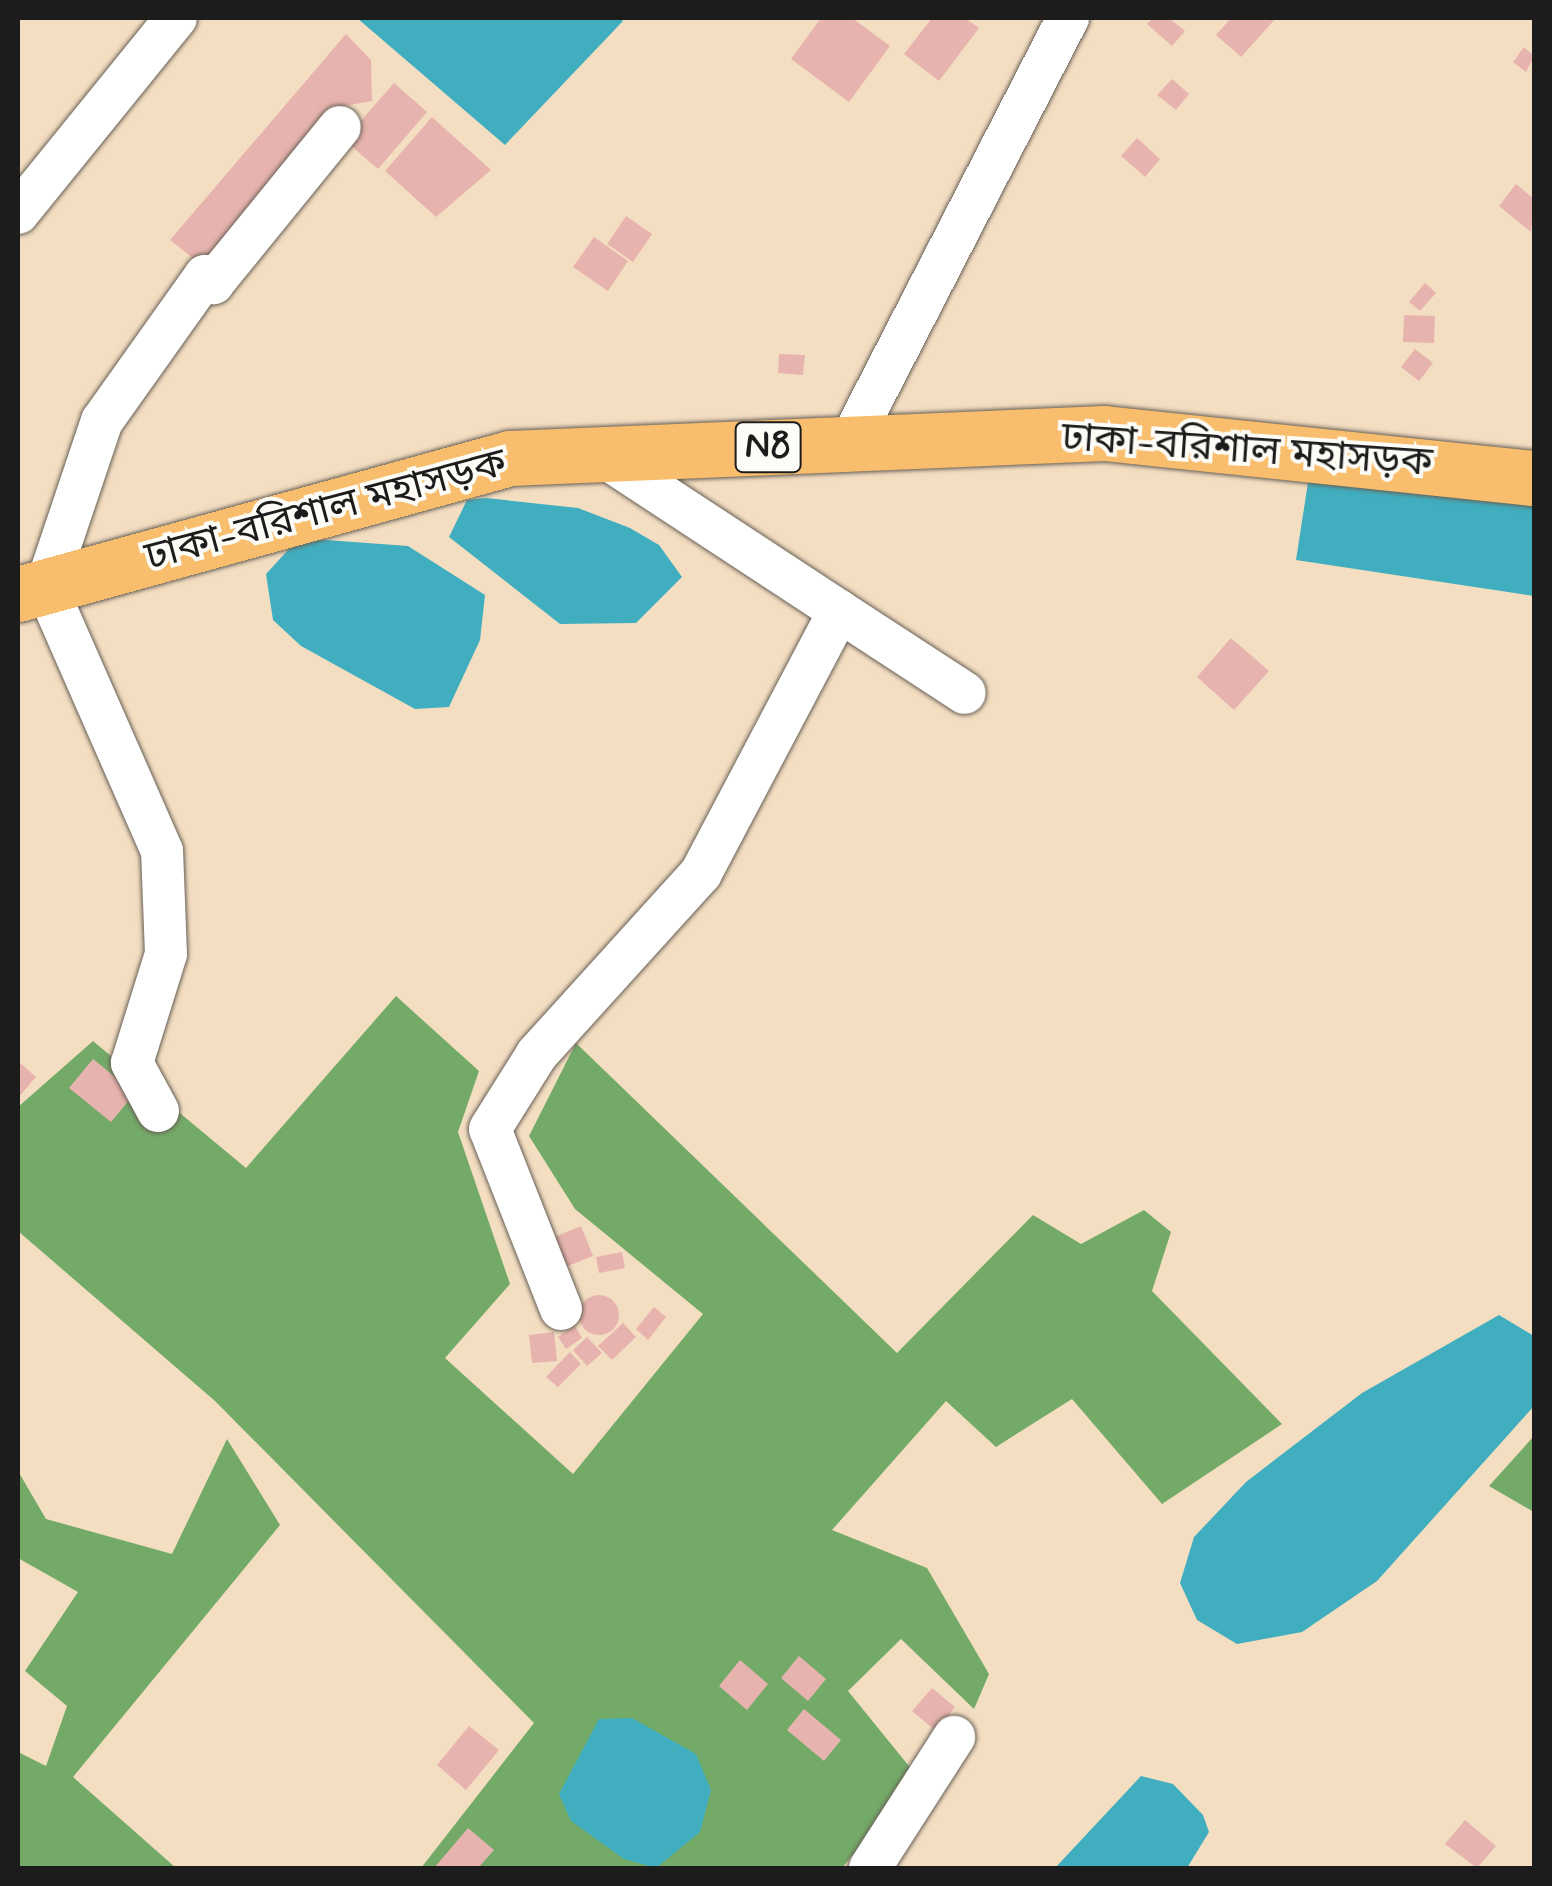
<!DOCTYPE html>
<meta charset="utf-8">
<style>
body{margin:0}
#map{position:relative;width:1552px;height:1886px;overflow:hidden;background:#f4dec2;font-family:Mynerve,"Noto Sans Bengali",sans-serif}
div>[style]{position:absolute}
.forest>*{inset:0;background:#74aa68}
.water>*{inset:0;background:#41aebf}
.building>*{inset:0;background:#e7b3ae}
.round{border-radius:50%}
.roads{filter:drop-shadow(0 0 2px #686056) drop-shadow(0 0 2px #686056)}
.minor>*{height:42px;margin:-21px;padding:0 21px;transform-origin:21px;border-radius:21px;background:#fff}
.highway>*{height:55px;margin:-27.5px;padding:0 27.5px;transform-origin:27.5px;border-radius:27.5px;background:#f9be6d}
span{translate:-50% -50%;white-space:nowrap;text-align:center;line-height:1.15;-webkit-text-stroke:8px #fdfcf7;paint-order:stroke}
.shield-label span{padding:2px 8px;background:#fdfcf7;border:2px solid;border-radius:8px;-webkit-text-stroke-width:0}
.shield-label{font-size:38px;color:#1c1c1c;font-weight:700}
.street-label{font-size:40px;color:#1c1c1c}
.frame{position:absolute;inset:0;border:20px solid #1c1c1c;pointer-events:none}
</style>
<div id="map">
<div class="forest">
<div style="clip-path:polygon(396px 996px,479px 1071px,458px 1132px,510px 1284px,445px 1358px,573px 1474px,703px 1314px,575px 1209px,529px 1136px,576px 1043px,897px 1353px,1033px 1215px,1081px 1244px,1144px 1210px,1171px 1232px,1152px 1291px,1282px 1424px,1162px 1504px,1072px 1399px,996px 1447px,946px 1401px,832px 1530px,927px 1568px,989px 1674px,974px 1709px,901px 1639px,848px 1691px,917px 1776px,842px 1868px,421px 1868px,534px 1723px,215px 1401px,18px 1231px,18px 1107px,93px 1041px,246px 1168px)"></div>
<div style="clip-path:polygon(1534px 1436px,1534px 1512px,1489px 1486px)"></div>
<div style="clip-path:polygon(227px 1439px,280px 1525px,73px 1777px,176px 1868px,18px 1868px,18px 1752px,46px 1766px,67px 1706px,25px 1671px,78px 1592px,18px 1558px,18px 1471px,46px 1519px,172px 1554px)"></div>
</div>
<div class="water">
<div style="clip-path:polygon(357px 18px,619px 18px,623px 21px,505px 145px)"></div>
<div style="clip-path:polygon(1311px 463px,1534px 497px,1534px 596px,1296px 560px)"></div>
<div style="clip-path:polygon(486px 498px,578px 508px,630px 528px,659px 545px,682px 577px,636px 623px,560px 624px,449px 537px,467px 500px)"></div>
<div style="clip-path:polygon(299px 538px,408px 546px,485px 595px,480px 640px,449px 707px,415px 709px,301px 646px,273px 620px,266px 574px)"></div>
<div style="clip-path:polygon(1499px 1315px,1534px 1336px,1534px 1406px,1377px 1581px,1302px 1632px,1237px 1644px,1197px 1620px,1180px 1583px,1194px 1537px,1246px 1482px,1362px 1393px)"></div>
<div style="clip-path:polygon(632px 1718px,696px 1754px,711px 1790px,700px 1832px,656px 1868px,624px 1859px,571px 1821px,559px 1794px,599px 1719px)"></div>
<div style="clip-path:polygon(1141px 1776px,1173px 1784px,1203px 1815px,1209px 1832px,1187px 1868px,1055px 1868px)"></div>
</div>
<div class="building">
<div style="clip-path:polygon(821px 18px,852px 18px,890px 46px,849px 102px,791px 59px)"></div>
<div style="clip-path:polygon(932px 18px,965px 18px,979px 28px,939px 81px,904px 54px)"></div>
<div style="clip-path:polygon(1153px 18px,1169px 18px,1185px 31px,1172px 46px,1147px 24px)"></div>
<div style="clip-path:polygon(1231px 18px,1276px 18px,1241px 57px,1216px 35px)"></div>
<div style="clip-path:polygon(346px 34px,371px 60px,372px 101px,344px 106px,209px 271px,170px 240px)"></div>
<div style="clip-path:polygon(1524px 47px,1534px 56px,1526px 72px,1513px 62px)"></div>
<div style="clip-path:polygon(1172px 79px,1189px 94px,1176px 110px,1157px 95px)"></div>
<div style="clip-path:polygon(394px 83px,427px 112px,378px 169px,344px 140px)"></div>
<div style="clip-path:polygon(432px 117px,491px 170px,436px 217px,385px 171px)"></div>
<div style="clip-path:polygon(1137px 138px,1160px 159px,1145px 177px,1121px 156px)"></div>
<div style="clip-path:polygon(1516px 184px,1534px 199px,1531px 232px,1499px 206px)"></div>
<div style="clip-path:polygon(626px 216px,652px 234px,633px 262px,607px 244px)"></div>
<div style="clip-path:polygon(594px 237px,628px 261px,608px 291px,573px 267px)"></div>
<div style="clip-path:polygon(1425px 283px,1436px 293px,1420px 311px,1409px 302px)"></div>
<div style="clip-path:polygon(1404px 315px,1435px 316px,1434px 343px,1403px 342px)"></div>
<div style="clip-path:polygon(1415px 349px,1433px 363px,1419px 381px,1401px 367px)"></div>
<div style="clip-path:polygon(779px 354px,805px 355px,803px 375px,778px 373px)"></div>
<div style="clip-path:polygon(1231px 638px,1269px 671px,1234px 710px,1197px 677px)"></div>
<div style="clip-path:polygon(93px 1059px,135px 1093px,111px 1122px,69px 1088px)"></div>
<div style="clip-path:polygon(18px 1061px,36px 1077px,18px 1098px)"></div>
<div style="clip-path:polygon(581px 1226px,593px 1256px,563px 1268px,552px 1238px)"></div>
<div style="clip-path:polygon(622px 1252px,625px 1268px,599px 1273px,596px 1257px)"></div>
<div class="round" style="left:579px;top:1295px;width:40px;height:40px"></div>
<div style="clip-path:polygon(654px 1307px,666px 1317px,648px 1340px,636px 1329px)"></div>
<div style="clip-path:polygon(623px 1323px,636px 1337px,612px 1360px,598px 1346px)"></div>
<div style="clip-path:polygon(574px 1325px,582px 1338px,566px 1349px,558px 1337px)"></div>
<div style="clip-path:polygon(554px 1332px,557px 1361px,532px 1363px,529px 1335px)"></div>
<div style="clip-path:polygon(587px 1337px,602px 1353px,587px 1366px,573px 1350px)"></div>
<div style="clip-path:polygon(570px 1352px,581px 1364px,558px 1387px,546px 1377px)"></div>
<div style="clip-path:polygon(799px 1656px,826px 1679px,808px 1701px,781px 1678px)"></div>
<div style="clip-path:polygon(740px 1660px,768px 1684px,747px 1710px,719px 1686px)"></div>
<div style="clip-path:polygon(932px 1688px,955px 1707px,936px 1731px,912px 1711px)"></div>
<div style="clip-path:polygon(804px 1709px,841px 1740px,824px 1761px,787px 1730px)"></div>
<div style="clip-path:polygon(469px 1726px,499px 1750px,466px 1790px,437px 1765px)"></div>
<div style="clip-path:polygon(1465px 1820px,1496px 1846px,1477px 1868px,1445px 1844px)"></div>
<div style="clip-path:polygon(468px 1828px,494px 1850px,478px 1868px,434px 1868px)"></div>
</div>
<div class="roads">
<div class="minor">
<div style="left:18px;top:213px;width:251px;rotate:-51deg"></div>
<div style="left:849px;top:444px;width:479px;rotate:-62.8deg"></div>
<div style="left:839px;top:611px;width:150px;rotate:33.1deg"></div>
<div style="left:158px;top:1111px;width:55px;rotate:-118.4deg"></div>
<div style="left:132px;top:1063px;width:114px;rotate:-72.7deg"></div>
<div style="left:166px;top:954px;width:103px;rotate:-92.2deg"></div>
<div style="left:162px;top:851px;width:288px;rotate:-113.7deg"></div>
<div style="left:46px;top:587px;width:175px;rotate:-71.4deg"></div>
<div style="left:102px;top:421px;width:178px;rotate:-54.6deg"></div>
<div style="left:205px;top:276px;width:11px;rotate:41deg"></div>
<div style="left:213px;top:283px;width:201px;rotate:-50.9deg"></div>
<div style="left:561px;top:1309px;width:193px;rotate:-111.5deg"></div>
<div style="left:490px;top:1129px;width:89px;rotate:-57.9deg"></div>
<div style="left:537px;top:1054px;width:244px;rotate:-47.8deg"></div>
<div style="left:701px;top:873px;width:296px;rotate:-62.2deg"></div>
<div style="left:839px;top:611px;width:286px;rotate:-146.7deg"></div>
<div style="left:870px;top:1868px;width:156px;rotate:-57.3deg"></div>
</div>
<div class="highway">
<div style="left:18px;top:594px;width:510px;rotate:-15.45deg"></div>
<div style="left:510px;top:458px;width:595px;rotate:-2.41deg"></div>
<div style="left:1104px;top:433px;width:432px;rotate:6deg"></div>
</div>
</div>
<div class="shield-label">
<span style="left:768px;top:447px">N8</span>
</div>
<div class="street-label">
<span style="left:1247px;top:451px;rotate:4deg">ঢাকা-বরিশাল মহাসড়ক</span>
<span style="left:326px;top:511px;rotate:-15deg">ঢাকা-বরিশাল মহাসড়ক</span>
</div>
<div class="frame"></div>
</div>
